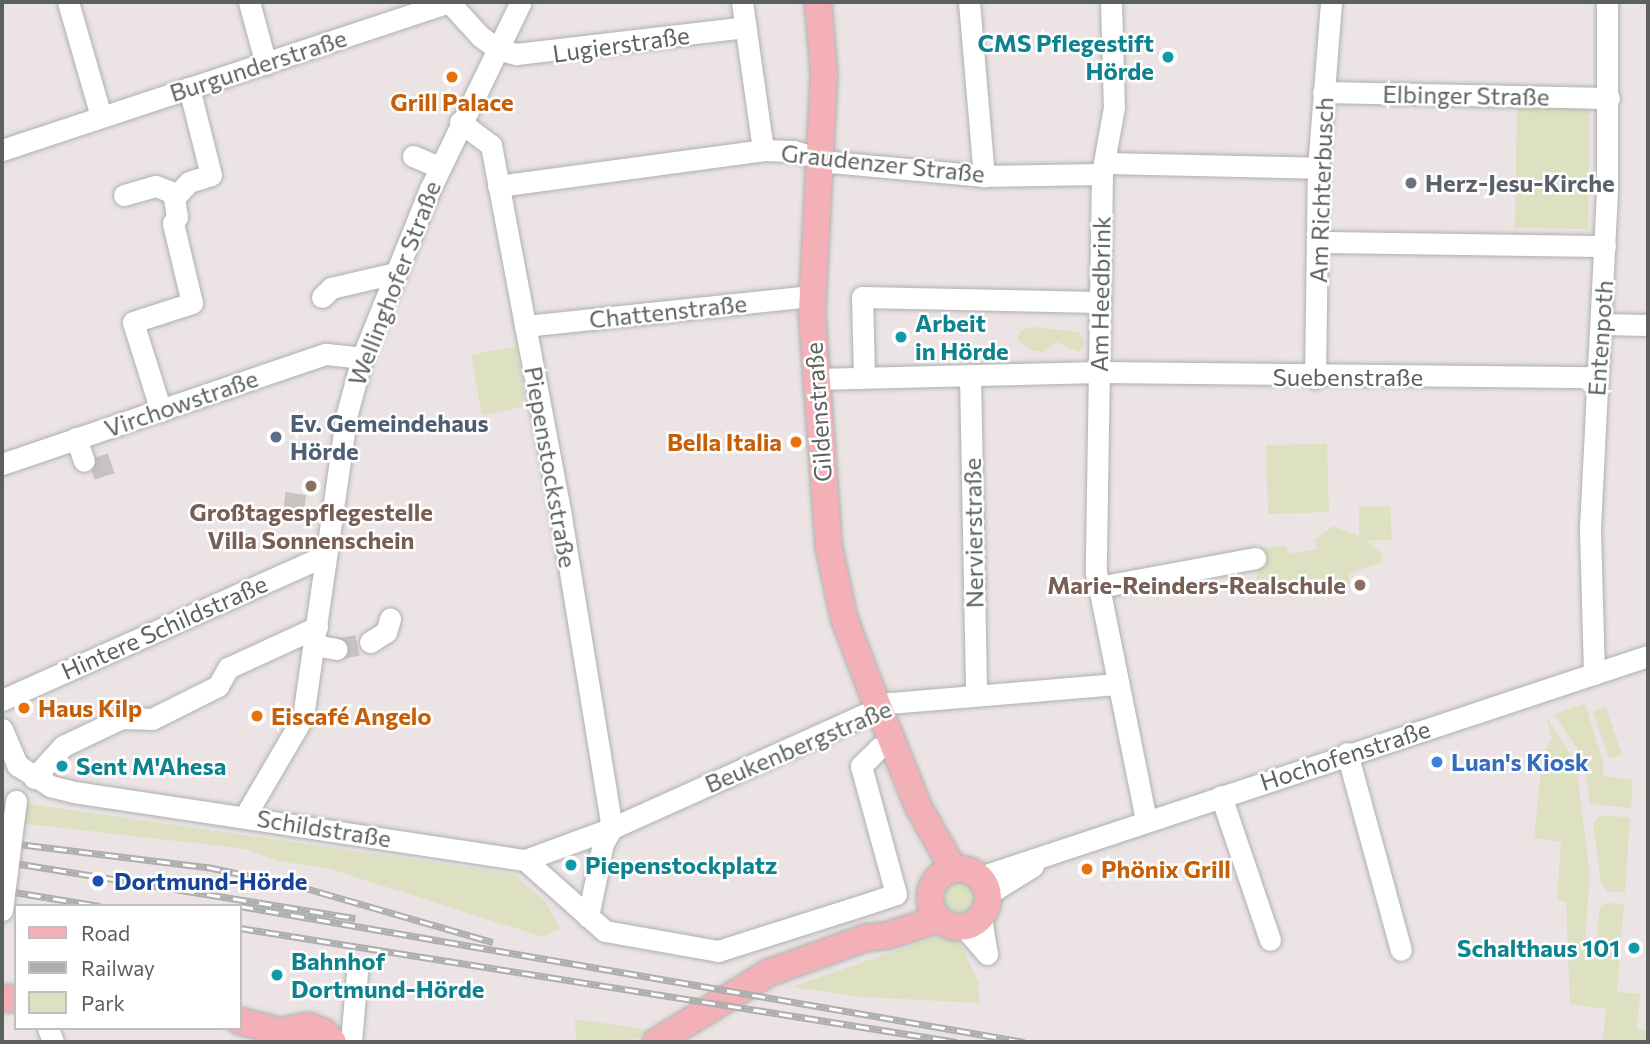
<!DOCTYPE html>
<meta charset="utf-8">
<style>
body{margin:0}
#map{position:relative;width:1650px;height:1044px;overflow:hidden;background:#ece3e4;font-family:Commissioner,sans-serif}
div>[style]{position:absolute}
.green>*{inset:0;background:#dee0c2}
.round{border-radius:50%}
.minor-tunnel>*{height:21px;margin-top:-10.5px;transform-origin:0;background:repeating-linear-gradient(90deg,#c8c2c3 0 21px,transparent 0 31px)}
.roads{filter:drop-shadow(0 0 2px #acb1b0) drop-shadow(0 0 2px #acb1b0)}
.minor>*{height:21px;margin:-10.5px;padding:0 10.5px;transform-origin:10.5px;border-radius:10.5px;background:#fff}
.major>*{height:26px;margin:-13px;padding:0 13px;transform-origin:13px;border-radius:13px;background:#f4b0b7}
.major>.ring{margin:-13px;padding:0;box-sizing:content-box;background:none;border:26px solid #f4b0b7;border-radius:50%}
.rail>*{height:7px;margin-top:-3.5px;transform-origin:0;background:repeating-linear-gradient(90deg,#fff 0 13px,#adaeae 0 26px);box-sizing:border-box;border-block:2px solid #adaeae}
.bridges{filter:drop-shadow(0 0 2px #acb1b0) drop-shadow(0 0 2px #acb1b0)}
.minor-bridge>*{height:21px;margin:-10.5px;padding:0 10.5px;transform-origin:10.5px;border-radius:10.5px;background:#fff}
.dots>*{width:19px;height:19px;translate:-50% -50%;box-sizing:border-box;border:4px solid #fff;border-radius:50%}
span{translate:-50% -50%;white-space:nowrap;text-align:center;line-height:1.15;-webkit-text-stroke:5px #fff;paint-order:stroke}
.culture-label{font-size:24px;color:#0d838f;font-weight:700}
.right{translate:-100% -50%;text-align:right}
.left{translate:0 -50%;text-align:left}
.street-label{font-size:24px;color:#5b615f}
.food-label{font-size:24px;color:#c56008;font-weight:700}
.worship-label{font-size:24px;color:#5b616d;font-weight:700}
.service-label{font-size:24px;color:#4e5e75;font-weight:700}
.education-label{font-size:24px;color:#785e54;font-weight:700}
.shop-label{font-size:24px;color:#366cbe;font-weight:700}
.transit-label{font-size:24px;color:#164399;font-weight:700}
.frame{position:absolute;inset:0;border:4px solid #5b615f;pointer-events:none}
.legend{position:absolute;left:14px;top:904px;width:228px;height:126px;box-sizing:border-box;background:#fff;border:2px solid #bdc0bf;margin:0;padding:9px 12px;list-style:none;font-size:21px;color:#5b615f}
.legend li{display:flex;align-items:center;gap:14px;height:35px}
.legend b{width:35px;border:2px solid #bdc0bf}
</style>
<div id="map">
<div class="green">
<div style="clip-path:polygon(1517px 105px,1590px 106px,1588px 229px,1515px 228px)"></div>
<div style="clip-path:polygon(1033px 327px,1079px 332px,1085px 344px,1079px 352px,1056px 342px,1044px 352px,1030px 350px,1017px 339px,1021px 330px)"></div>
<div style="clip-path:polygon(516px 346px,527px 406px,482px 415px,471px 355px)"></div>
<div style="clip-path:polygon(1327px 444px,1329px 512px,1268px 514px,1266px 445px)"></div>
<div style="clip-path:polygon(1390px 506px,1392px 540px,1367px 541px,1382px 554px,1383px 562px,1349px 574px,1349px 586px,1299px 589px,1288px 586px,1286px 581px,1256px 582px,1260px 548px,1284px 545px,1291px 554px,1317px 549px,1315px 540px,1333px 526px,1359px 536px,1359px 507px)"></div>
<div style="clip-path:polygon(1585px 704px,1603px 761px,1603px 776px,1633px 780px,1631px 808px,1590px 804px,1583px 758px,1554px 714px)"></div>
<div style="clip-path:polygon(1606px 707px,1622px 755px,1609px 759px,1593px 712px)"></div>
<div style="clip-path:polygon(1546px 717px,1572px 756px,1577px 772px,1590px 875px,1585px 941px,1596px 942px,1600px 907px,1605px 903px,1624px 904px,1617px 992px,1640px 994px,1637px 1029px,1648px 1030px,1648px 1042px,1602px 1042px,1606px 1009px,1570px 1004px,1566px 902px,1557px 900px,1561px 842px,1534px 838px,1542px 758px,1552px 738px)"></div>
<div style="clip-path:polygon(2px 800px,513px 874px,546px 902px,560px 929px,543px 937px,330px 869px,277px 861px,246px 849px,2px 821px)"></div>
<div style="clip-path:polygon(1600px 816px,1630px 817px,1625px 893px,1607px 891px,1601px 882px,1593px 824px)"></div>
<div class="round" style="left:945px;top:882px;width:30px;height:30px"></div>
<div style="clip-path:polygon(938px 936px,960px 943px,978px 982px,980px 1003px,862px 997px,791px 987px)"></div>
<div style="clip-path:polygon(575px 1019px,655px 1031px,629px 1042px,576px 1042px)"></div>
</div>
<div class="minor-tunnel">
<div style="left:98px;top:456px;width:28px;rotate:72deg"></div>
<div style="left:284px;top:502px;width:28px;rotate:8deg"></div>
<div style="left:337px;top:649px;width:34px;rotate:-12deg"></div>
</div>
<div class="roads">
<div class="minor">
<div style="left:68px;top:2px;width:119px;rotate:73.9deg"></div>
<div style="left:249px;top:2px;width:64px;rotate:74.7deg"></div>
<div style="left:742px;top:2px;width:149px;rotate:81.9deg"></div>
<div style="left:969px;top:2px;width:175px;rotate:85.1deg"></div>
<div style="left:1111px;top:2px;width:105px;rotate:88.4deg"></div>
<div style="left:1114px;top:107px;width:68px;rotate:100.2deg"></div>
<div style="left:1102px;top:174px;width:398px;rotate:90.9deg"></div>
<div style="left:1096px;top:572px;width:254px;rotate:78.6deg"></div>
<div style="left:1323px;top:92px;width:286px;rotate:1.2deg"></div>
<div style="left:460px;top:122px;width:39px;rotate:37deg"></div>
<div style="left:491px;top:145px;width:379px;rotate:79.3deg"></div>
<div style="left:561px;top:517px;width:315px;rotate:80.7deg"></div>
<div style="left:2px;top:150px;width:471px;rotate:-18.3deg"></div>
<div style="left:449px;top:2px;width:46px;rotate:47.6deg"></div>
<div style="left:480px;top:36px;width:21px;rotate:37deg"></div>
<div style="left:497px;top:49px;width:20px;rotate:15deg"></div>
<div style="left:516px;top:54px;width:231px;rotate:-6.7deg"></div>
<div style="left:413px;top:156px;width:28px;rotate:23deg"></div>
<div style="left:1104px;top:163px;width:214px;rotate:1.3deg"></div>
<div style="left:498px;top:186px;width:267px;rotate:-7.7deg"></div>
<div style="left:763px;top:150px;width:31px;rotate:2deg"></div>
<div style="left:794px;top:151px;width:39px;rotate:17deg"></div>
<div style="left:831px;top:162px;width:154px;rotate:5.2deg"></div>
<div style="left:984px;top:176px;width:118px;rotate:-1deg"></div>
<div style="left:124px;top:195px;width:33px;rotate:-16deg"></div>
<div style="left:156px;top:186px;width:22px;rotate:22deg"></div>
<div style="left:1319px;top:242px;width:286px;rotate:0.8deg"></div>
<div style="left:322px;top:297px;width:13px;rotate:-45deg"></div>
<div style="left:331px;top:288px;width:66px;rotate:-13.2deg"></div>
<div style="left:1603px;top:324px;width:45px;rotate:1.3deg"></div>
<div style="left:525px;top:326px;width:289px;rotate:-6deg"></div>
<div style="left:970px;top:375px;width:317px;rotate:88.9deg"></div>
<div style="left:864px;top:377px;width:80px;rotate:-91.4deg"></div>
<div style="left:862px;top:297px;width:238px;rotate:1.2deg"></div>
<div style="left:1315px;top:378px;width:210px;rotate:-89.2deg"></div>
<div style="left:1318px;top:168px;width:167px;rotate:-85.5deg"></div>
<div style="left:815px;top:379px;width:284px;rotate:-1.4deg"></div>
<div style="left:1099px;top:372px;width:497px;rotate:0.6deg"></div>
<div style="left:161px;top:411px;width:93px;rotate:-107.5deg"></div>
<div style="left:133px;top:322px;width:62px;rotate:-17.9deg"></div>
<div style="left:192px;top:303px;width:82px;rotate:-103.4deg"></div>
<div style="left:173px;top:223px;width:7px;rotate:-56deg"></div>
<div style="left:177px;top:217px;width:19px;rotate:-99deg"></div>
<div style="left:174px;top:198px;width:22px;rotate:-47deg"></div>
<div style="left:189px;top:182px;width:23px;rotate:-18deg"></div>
<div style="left:211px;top:175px;width:90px;rotate:-104.2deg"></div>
<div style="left:76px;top:438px;width:24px;rotate:71deg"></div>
<div style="left:2px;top:464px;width:342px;rotate:-18.8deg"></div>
<div style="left:326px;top:354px;width:36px;rotate:6deg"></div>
<div style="left:1099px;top:587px;width:159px;rotate:-10.5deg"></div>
<div style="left:370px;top:642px;width:19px;rotate:-32deg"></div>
<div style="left:386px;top:632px;width:14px;rotate:-73deg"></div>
<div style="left:314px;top:645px;width:23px;rotate:10deg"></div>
<div style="left:1594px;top:674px;width:147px;rotate:-91.6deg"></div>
<div style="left:1590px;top:527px;width:337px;rotate:-87.1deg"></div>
<div style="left:1607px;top:190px;width:188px;rotate:-90deg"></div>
<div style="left:2px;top:700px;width:355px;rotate:-24.1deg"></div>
<div style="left:2px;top:729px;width:39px;rotate:67deg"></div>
<div style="left:17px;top:765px;width:39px;rotate:32deg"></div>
<div style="left:50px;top:786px;width:25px;rotate:14deg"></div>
<div style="left:74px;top:792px;width:456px;rotate:8.6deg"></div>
<div style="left:525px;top:860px;width:93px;rotate:-20.2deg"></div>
<div style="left:612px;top:828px;width:305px;rotate:-24.2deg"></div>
<div style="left:890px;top:703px;width:229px;rotate:-4.8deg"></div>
<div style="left:1347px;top:753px;width:204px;rotate:74.7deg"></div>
<div style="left:34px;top:778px;width:43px;rotate:-47.8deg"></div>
<div style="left:63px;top:746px;width:65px;rotate:-25.4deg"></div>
<div style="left:122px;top:718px;width:30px;rotate:2deg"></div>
<div style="left:152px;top:719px;width:74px;rotate:-26.6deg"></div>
<div style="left:218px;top:686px;width:21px;rotate:-61deg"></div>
<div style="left:228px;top:668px;width:98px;rotate:-24.7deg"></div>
<div style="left:1221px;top:796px;width:152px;rotate:71.2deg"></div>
<div style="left:245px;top:816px;width:115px;rotate:-59.6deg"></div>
<div style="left:303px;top:717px;width:303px;rotate:-81.8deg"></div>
<div style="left:346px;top:417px;width:61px;rotate:-74.8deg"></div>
<div style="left:362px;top:358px;width:182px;rotate:-68.1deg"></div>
<div style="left:430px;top:189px;width:208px;rotate:-64.1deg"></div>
<div style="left:525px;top:860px;width:107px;rotate:41.6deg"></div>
<div style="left:605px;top:931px;width:115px;rotate:10deg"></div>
<div style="left:718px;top:951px;width:158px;rotate:-17.6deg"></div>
<div style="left:869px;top:903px;width:28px;rotate:-18deg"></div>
<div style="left:896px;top:894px;width:133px;rotate:-105.3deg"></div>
<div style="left:861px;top:766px;width:25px;rotate:-45deg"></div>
<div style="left:879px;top:748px;width:14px;rotate:-21deg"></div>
<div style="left:980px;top:877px;width:704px;rotate:-18.31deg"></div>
<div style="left:988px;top:894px;width:53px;rotate:-31.9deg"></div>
<div style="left:588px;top:917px;width:76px;rotate:-78.5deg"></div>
<div style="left:603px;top:843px;width:17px;rotate:-59deg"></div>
<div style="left:981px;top:917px;width:37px;rotate:81deg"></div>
<div style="left:963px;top:926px;width:37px;rotate:49deg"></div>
<div style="left:48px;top:1028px;width:15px;rotate:70deg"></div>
<div style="left:351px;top:1042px;width:70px;rotate:-85.1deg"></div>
</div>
<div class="major">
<div style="left:818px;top:2px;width:72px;rotate:85.2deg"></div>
<div style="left:824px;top:74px;width:239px;rotate:92.9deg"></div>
<div style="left:812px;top:313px;width:236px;rotate:85.9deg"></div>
<div style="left:829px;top:548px;width:72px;rotate:77.9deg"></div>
<div style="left:844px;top:618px;width:76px;rotate:69.2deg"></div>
<div style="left:871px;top:689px;width:126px;rotate:68.1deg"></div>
<div style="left:918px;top:806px;width:72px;rotate:60.9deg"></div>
<div class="ring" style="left:930px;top:869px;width:32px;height:32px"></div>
<div style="left:2px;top:998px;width:14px;rotate:4deg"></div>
<div style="left:240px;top:1021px;width:48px;rotate:14.6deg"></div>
<div style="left:278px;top:1042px;width:18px;rotate:-45deg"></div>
<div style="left:291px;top:1029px;width:17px;rotate:-10deg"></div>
<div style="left:308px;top:1026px;width:17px;rotate:21deg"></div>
<div style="left:324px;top:1032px;width:13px;rotate:48deg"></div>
<div style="left:656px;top:1042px;width:132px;rotate:-31.6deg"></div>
<div style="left:768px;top:973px;width:103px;rotate:-19.8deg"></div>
<div style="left:865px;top:938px;width:24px;rotate:-7deg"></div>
<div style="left:889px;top:935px;width:52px;rotate:-17.7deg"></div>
</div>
</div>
<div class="rail">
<div style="left:2px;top:842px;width:207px;rotate:7deg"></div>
<div style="left:207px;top:867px;width:90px;rotate:11.6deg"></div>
<div style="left:295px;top:885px;width:206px;rotate:16.1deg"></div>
<div style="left:2px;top:861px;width:358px;rotate:9.2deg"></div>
<div style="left:2px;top:890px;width:99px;rotate:9.3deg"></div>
<div style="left:240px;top:906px;width:796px;rotate:9.84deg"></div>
<div style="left:240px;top:928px;width:726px;rotate:9.03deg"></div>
</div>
<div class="bridges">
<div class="minor-bridge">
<div style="left:2px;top:910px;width:110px;rotate:-82.7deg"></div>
</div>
</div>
<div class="dots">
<div style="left:1168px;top:57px;background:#0f9aa8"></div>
<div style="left:452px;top:77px;background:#e8710a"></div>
<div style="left:1411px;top:183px;background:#6b7280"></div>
<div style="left:901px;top:337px;background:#0f9aa8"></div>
<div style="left:276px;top:437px;background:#5c6f8a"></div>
<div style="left:796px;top:442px;background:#e8710a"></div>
<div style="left:311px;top:486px;background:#8d6e63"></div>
<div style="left:1360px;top:585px;background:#8d6e63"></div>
<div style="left:24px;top:708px;background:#e8710a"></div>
<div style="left:257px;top:716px;background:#e8710a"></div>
<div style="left:1437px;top:762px;background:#3f7fe0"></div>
<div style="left:62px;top:766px;background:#0f9aa8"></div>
<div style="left:571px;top:865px;background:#0f9aa8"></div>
<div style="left:1087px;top:869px;background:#e8710a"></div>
<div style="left:98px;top:881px;background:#1a4fb4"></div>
<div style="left:1634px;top:948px;background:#0f9aa8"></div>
<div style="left:277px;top:975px;background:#0f9aa8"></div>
</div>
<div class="culture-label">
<span class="right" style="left:1154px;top:57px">CMS Pflegestift<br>Hörde</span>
<span class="left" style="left:915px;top:337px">Arbeit<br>in Hörde</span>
<span class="left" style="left:76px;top:766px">Sent M'Ahesa</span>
<span class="left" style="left:585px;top:865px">Piepenstockplatz</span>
<span class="right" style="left:1620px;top:948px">Schalthaus 101</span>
<span class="left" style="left:291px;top:975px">Bahnhof<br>Dortmund-Hörde</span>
</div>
<div class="street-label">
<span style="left:621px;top:44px;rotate:-8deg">Lugierstraße</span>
<span style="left:258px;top:65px;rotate:-18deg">Burgunderstraße</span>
<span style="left:1466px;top:95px;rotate:1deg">Elbinger Straße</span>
<span style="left:883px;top:163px;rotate:6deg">Graudenzer Straße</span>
<span style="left:1321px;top:190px;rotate:-88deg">Am Richterbusch</span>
<span style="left:394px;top:283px;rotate:-69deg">Wellinghofer Straße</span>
<span style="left:1100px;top:294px;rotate:-89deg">Am Heedbrink</span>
<span style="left:668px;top:311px;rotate:-6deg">Chattenstraße</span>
<span style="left:1600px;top:338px;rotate:-86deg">Entenpoth</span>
<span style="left:1348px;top:377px">Suebenstraße</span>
<span style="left:181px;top:403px;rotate:-19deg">Virchowstraße</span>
<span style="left:818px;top:412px;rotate:-94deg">Gildenstraße</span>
<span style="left:551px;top:467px;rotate:80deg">Piepenstockstraße</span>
<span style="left:973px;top:533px;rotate:-91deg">Nervierstraße</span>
<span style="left:164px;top:627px;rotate:-24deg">Hintere Schildstraße</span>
<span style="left:798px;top:746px;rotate:-23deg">Beukenbergstraße</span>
<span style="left:1345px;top:755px;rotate:-18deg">Hochofenstraße</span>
<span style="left:324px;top:828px;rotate:9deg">Schildstraße</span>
</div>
<div class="food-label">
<span style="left:452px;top:102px">Grill Palace</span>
<span class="right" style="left:782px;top:442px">Bella Italia</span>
<span class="left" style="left:38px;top:708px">Haus Kilp</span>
<span class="left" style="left:271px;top:716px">Eiscafé Angelo</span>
<span class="left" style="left:1101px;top:869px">Phönix Grill</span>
</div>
<div class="worship-label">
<span class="left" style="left:1425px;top:183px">Herz-Jesu-Kirche</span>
</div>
<div class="service-label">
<span class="left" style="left:290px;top:437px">Ev. Gemeindehaus<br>Hörde</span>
</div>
<div class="education-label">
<span style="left:311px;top:526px">Großtagespflegestelle<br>Villa Sonnenschein</span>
<span class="right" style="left:1346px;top:585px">Marie-Reinders-Realschule</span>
</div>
<div class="shop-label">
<span class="left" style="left:1451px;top:762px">Luan's Kiosk</span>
</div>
<div class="transit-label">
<span class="left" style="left:114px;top:881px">Dortmund-Hörde</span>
</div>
<div class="frame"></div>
<ul class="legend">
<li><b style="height:9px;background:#f4b0b7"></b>Road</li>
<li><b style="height:9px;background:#adaeae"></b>Railway</li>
<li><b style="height:19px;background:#dee0c2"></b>Park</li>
</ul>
</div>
